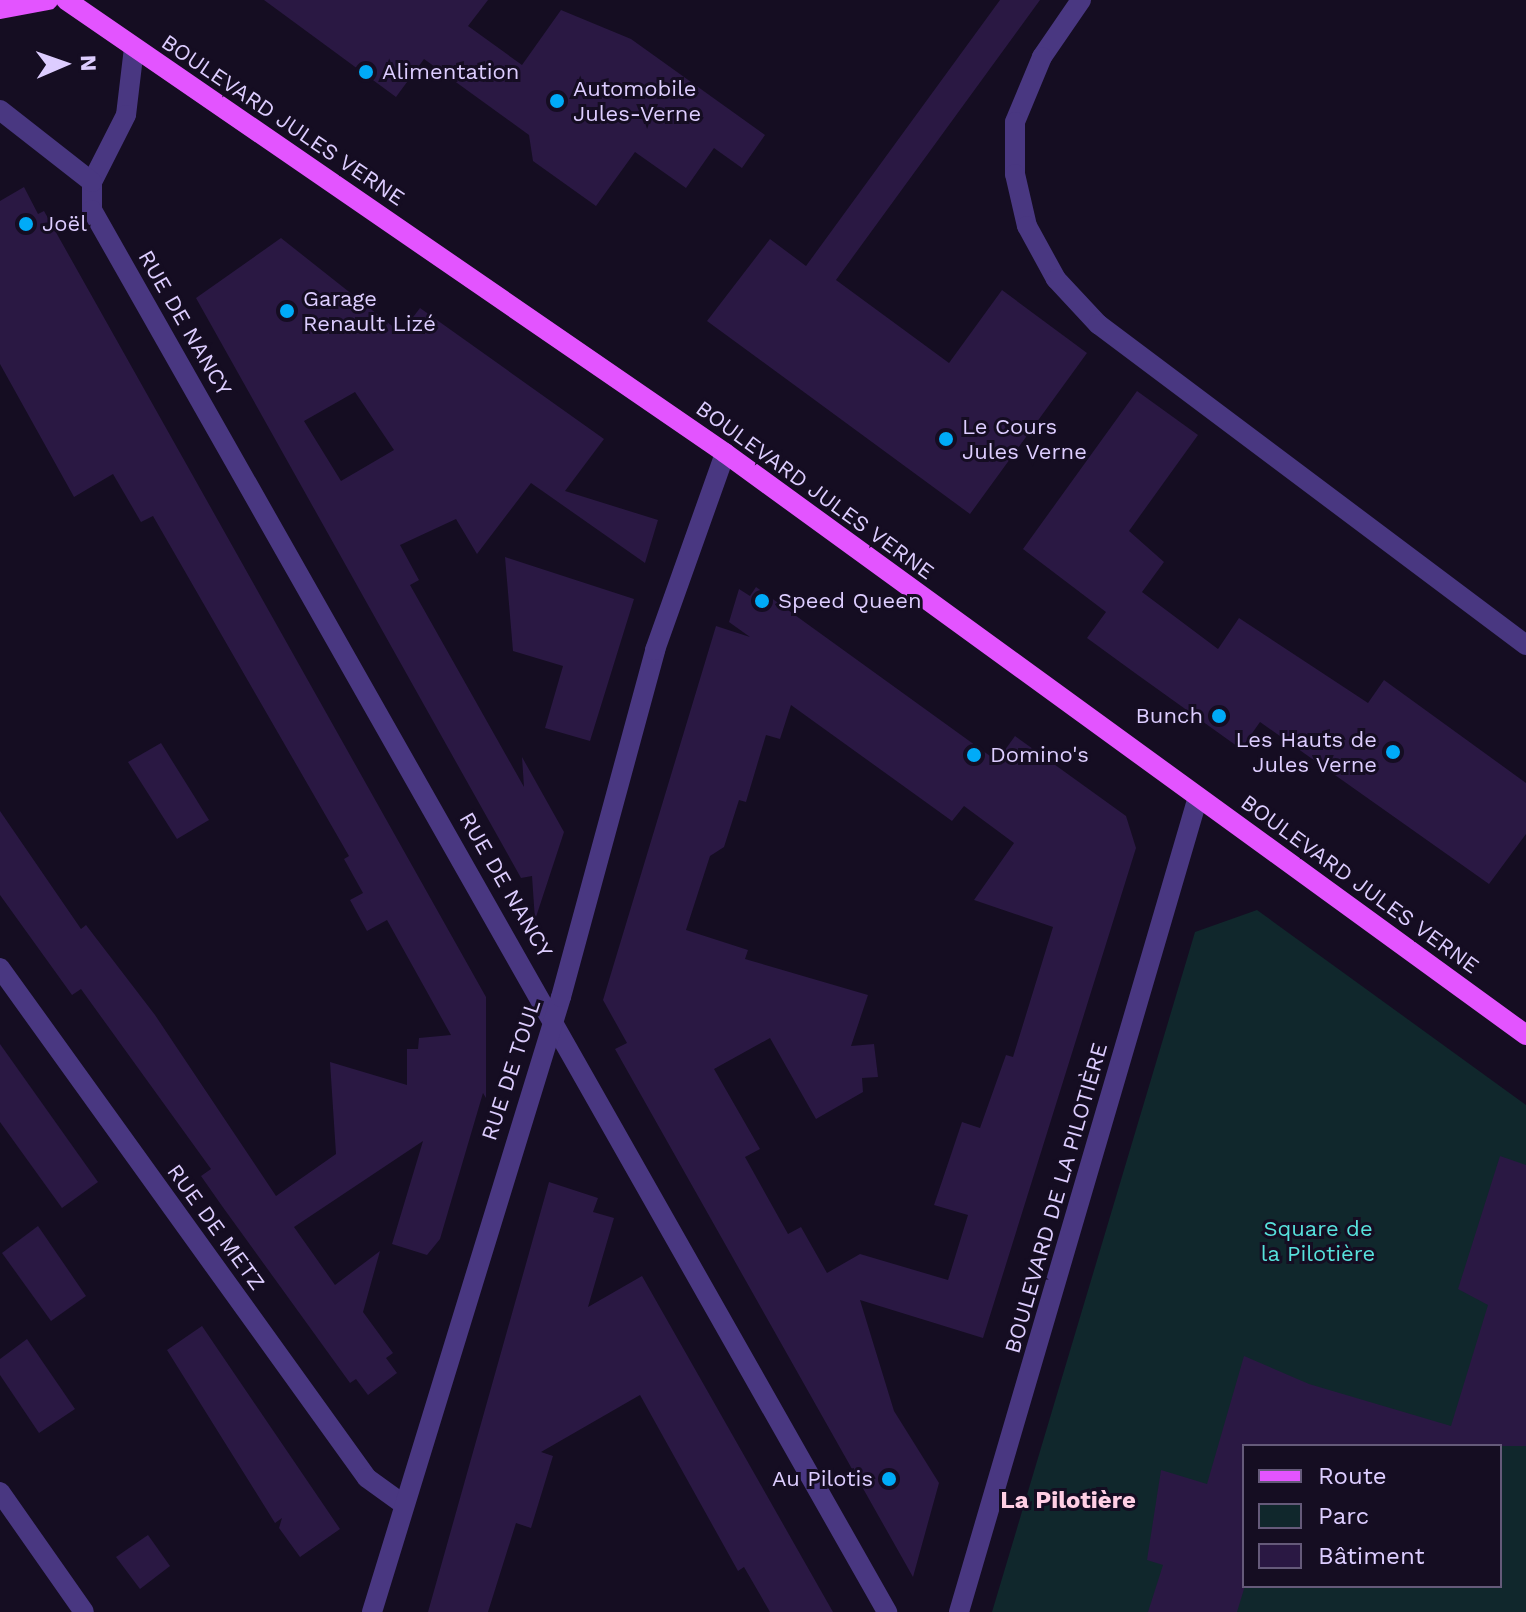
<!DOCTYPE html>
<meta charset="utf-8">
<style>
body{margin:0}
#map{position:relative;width:1526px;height:1612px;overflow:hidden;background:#150d22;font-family:"Work Sans",sans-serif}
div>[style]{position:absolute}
.green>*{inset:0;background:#10272c}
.building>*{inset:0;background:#2a1843}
.street>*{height:20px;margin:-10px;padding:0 10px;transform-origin:10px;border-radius:10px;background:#493781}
.primary>*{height:20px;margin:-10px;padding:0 10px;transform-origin:10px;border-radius:10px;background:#e354ff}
.dots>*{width:22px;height:22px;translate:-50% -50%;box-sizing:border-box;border:4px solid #150d22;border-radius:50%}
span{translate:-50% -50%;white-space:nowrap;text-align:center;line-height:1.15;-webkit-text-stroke:6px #150d22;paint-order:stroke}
.poi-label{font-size:22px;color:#ddcdff}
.left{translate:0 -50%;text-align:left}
.right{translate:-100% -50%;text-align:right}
.street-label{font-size:22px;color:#ddcdff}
.park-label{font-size:22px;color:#57e1dc}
.neighbourhood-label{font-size:24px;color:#ffcfe4;font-weight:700}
.legend{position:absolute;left:1242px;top:1444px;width:260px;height:144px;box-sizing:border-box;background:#150d22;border:2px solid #655a7a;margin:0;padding:10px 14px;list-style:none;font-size:24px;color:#ddcdff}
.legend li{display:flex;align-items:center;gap:16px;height:40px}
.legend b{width:40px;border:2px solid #655a7a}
.north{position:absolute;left:24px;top:24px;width:80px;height:80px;-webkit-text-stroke:6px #150d22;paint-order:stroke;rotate:88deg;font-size:22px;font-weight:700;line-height:32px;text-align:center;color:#ddcdff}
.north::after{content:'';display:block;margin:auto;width:28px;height:36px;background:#ddcdff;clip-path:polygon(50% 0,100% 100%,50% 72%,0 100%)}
</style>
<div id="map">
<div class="green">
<div style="clip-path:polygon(evenodd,1257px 910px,1526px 1105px,1526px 1612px,992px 1612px,1195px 932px,1257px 910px,1244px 1446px,1500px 1446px,1500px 1586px,1244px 1586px,1244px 1446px)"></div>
</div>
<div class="building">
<div style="clip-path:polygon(264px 0,488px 0,468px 26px,522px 65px,561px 10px,631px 39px,765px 135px,742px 168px,714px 148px,686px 188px,635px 152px,596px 206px,533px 161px,529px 135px,424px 59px,396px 97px)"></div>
<div style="clip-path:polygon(1000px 0,1040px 0,836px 280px,949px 363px,1002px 290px,1087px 353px,970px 514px,707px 321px,770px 239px,806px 266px)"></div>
<div style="clip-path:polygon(24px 187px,38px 214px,44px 211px,486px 997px,486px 1098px,483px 1093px,440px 1239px,427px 1255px,392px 1244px,423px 1141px,294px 1227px,335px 1285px,380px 1251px,363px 1312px,393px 1353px,386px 1358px,397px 1373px,368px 1395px,356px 1379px,350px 1383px,222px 1206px,201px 1176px,211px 1169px,81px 989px,72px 995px,0 895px,0 811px,81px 929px,86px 925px,155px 1015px,276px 1196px,336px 1154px,330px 1062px,407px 1085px,407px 1049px,418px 1049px,419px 1038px,451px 1035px,387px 920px,367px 931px,350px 900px,363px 893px,344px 859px,349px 856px,153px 516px,141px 522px,113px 474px,74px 497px,0 364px,0 201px)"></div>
<div style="clip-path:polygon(evenodd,281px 238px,401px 333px,420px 308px,604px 439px,565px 491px,658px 520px,645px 563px,531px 483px,477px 554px,456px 519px,400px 545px,419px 580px,410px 585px,524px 787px,522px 757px,564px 832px,535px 920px,532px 876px,521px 878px,196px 298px,281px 238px,355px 392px,394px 450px,341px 481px,304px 421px,355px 392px)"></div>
<div style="clip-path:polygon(1137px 391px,1198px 435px,1129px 531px,1164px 562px,1142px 592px,1218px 649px,1239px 618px,1368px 703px,1384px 680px,1526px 783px,1526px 834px,1489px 884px,1260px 722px,1241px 749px,1135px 673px,1087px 638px,1106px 612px,1023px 549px)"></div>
<div style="clip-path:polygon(505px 557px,634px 599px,590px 741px,545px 728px,563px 666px,513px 651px)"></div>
<div style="clip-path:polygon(evenodd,756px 587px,997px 761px,1015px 736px,1126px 816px,1136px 848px,983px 1338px,860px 1300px,894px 1411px,939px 1483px,913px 1577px,615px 1049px,627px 1043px,603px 1000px,716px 626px,750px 637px,729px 622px,739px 589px,750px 596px,756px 587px,791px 705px,952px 821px,964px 806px,1014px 843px,974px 900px,1053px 927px,1013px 1057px,1006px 1055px,980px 1128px,962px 1122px,934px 1205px,968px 1215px,948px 1280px,860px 1254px,827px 1273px,801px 1227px,788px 1234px,745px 1157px,760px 1149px,714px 1069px,770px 1038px,816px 1119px,863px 1092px,862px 1078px,878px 1077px,874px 1044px,851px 1046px,868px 995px,745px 959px,748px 950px,686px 930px,710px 856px,724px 847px,739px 800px,746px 802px,766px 735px,780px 739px,791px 705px)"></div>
<div style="clip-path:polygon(161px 743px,209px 820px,177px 839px,128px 762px)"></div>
<div style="clip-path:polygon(0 1044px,98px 1182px,62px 1208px,0 1122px)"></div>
<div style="clip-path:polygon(1500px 1156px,1526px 1165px,1526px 1446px,1244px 1446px,1244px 1589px,1237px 1612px,1148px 1612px,1163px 1565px,1147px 1560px,1161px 1470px,1207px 1484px,1244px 1356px,1309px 1384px,1451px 1426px,1488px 1305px,1458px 1289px)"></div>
<div style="clip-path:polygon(549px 1182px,598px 1198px,593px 1212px,614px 1218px,588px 1307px,642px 1276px,833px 1612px,770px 1612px,744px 1567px,738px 1571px,640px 1395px,541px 1452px,553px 1456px,531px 1528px,516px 1523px,488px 1612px,428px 1612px)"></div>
<div style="clip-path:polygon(38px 1226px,86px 1296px,51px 1321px,2px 1253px)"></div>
<div style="clip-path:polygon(202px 1326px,340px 1529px,300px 1557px,279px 1528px,282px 1518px,275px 1523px,167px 1350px)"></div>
<div style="clip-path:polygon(27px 1339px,75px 1409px,39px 1433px,0 1375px,0 1359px)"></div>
<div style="clip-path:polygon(148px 1535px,170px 1566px,140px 1589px,116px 1557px)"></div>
</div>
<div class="street">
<div style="left:1081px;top:0;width:69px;rotate:124.4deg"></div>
<div style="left:1042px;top:57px;width:70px;rotate:112.6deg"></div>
<div style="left:1015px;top:122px;width:52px;rotate:90deg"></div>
<div style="left:1015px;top:174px;width:53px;rotate:77deg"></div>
<div style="left:1027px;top:226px;width:60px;rotate:61.3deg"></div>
<div style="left:1056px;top:279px;width:62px;rotate:47deg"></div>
<div style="left:1098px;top:324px;width:535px;rotate:36.87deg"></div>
<div style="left:134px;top:48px;width:67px;rotate:96.8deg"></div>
<div style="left:126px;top:115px;width:75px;rotate:116.9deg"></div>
<div style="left:92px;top:182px;width:28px;rotate:90deg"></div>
<div style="left:92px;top:210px;width:1612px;rotate:60.44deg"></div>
<div style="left:0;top:110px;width:117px;rotate:38deg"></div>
<div style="left:0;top:968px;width:628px;rotate:54.26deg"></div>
<div style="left:367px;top:1478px;width:44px;rotate:35.8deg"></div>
<div style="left:0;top:1492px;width:146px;rotate:55deg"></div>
<div style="left:372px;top:1612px;width:643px;rotate:-72.92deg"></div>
<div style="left:561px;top:997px;width:360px;rotate:-74.8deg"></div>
<div style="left:655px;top:650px;width:209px;rotate:-70.4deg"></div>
<div style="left:959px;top:1612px;width:849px;rotate:-73.66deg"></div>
</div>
<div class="primary">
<div style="left:66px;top:0;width:800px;rotate:34.5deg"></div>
<div style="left:725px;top:453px;width:990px;rotate:36deg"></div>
<div style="left:0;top:9px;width:49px;rotate:-10.6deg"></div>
</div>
<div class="dots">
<div style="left:366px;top:72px;background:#00abf8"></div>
<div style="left:557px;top:101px;background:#00abf8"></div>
<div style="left:26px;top:224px;background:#00abf8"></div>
<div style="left:287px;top:311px;background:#00abf8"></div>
<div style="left:946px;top:439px;background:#00abf8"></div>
<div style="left:762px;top:601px;background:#00abf8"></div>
<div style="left:1219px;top:716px;background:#00abf8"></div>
<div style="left:1393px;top:752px;background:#00abf8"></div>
<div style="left:974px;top:755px;background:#00abf8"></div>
<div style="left:889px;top:1479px;background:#00abf8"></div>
</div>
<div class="poi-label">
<span class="left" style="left:382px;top:72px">Alimentation</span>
<span class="left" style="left:573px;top:101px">Automobile<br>Jules-Verne</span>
<span class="left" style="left:42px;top:224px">Joël</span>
<span class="left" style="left:303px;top:311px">Garage<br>Renault Lizé</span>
<span class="left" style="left:962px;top:439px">Le Cours<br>Jules Verne</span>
<span class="left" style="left:778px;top:601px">Speed Queen</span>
<span class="right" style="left:1203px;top:716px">Bunch</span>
<span class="right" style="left:1377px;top:752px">Les Hauts de<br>Jules Verne</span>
<span class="left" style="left:990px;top:755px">Domino's</span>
<span class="right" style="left:873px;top:1479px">Au Pilotis</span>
</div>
<div class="street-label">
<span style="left:283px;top:120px;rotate:34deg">BOULEVARD JULES VERNE</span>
<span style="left:185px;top:323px;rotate:60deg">RUE DE NANCY</span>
<span style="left:815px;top:490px;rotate:36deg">BOULEVARD JULES VERNE</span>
<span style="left:1360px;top:884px;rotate:36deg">BOULEVARD JULES VERNE</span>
<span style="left:506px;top:885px;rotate:60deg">RUE DE NANCY</span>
<span style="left:511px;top:1070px;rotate:-72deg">RUE DE TOUL</span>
<span style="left:1056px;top:1198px;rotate:-74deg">BOULEVARD DE LA PILOTIÈRE</span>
<span style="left:216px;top:1227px;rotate:54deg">RUE DE METZ</span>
</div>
<div class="park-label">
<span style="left:1318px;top:1241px">Square de<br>la Pilotière</span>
</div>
<div class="neighbourhood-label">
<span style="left:1068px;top:1501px">La Pilotière</span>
</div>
<ul class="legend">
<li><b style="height:10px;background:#e354ff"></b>Route</li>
<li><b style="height:22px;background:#10272c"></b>Parc</li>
<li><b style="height:22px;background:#2a1843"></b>Bâtiment</li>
</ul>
<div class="north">N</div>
</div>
